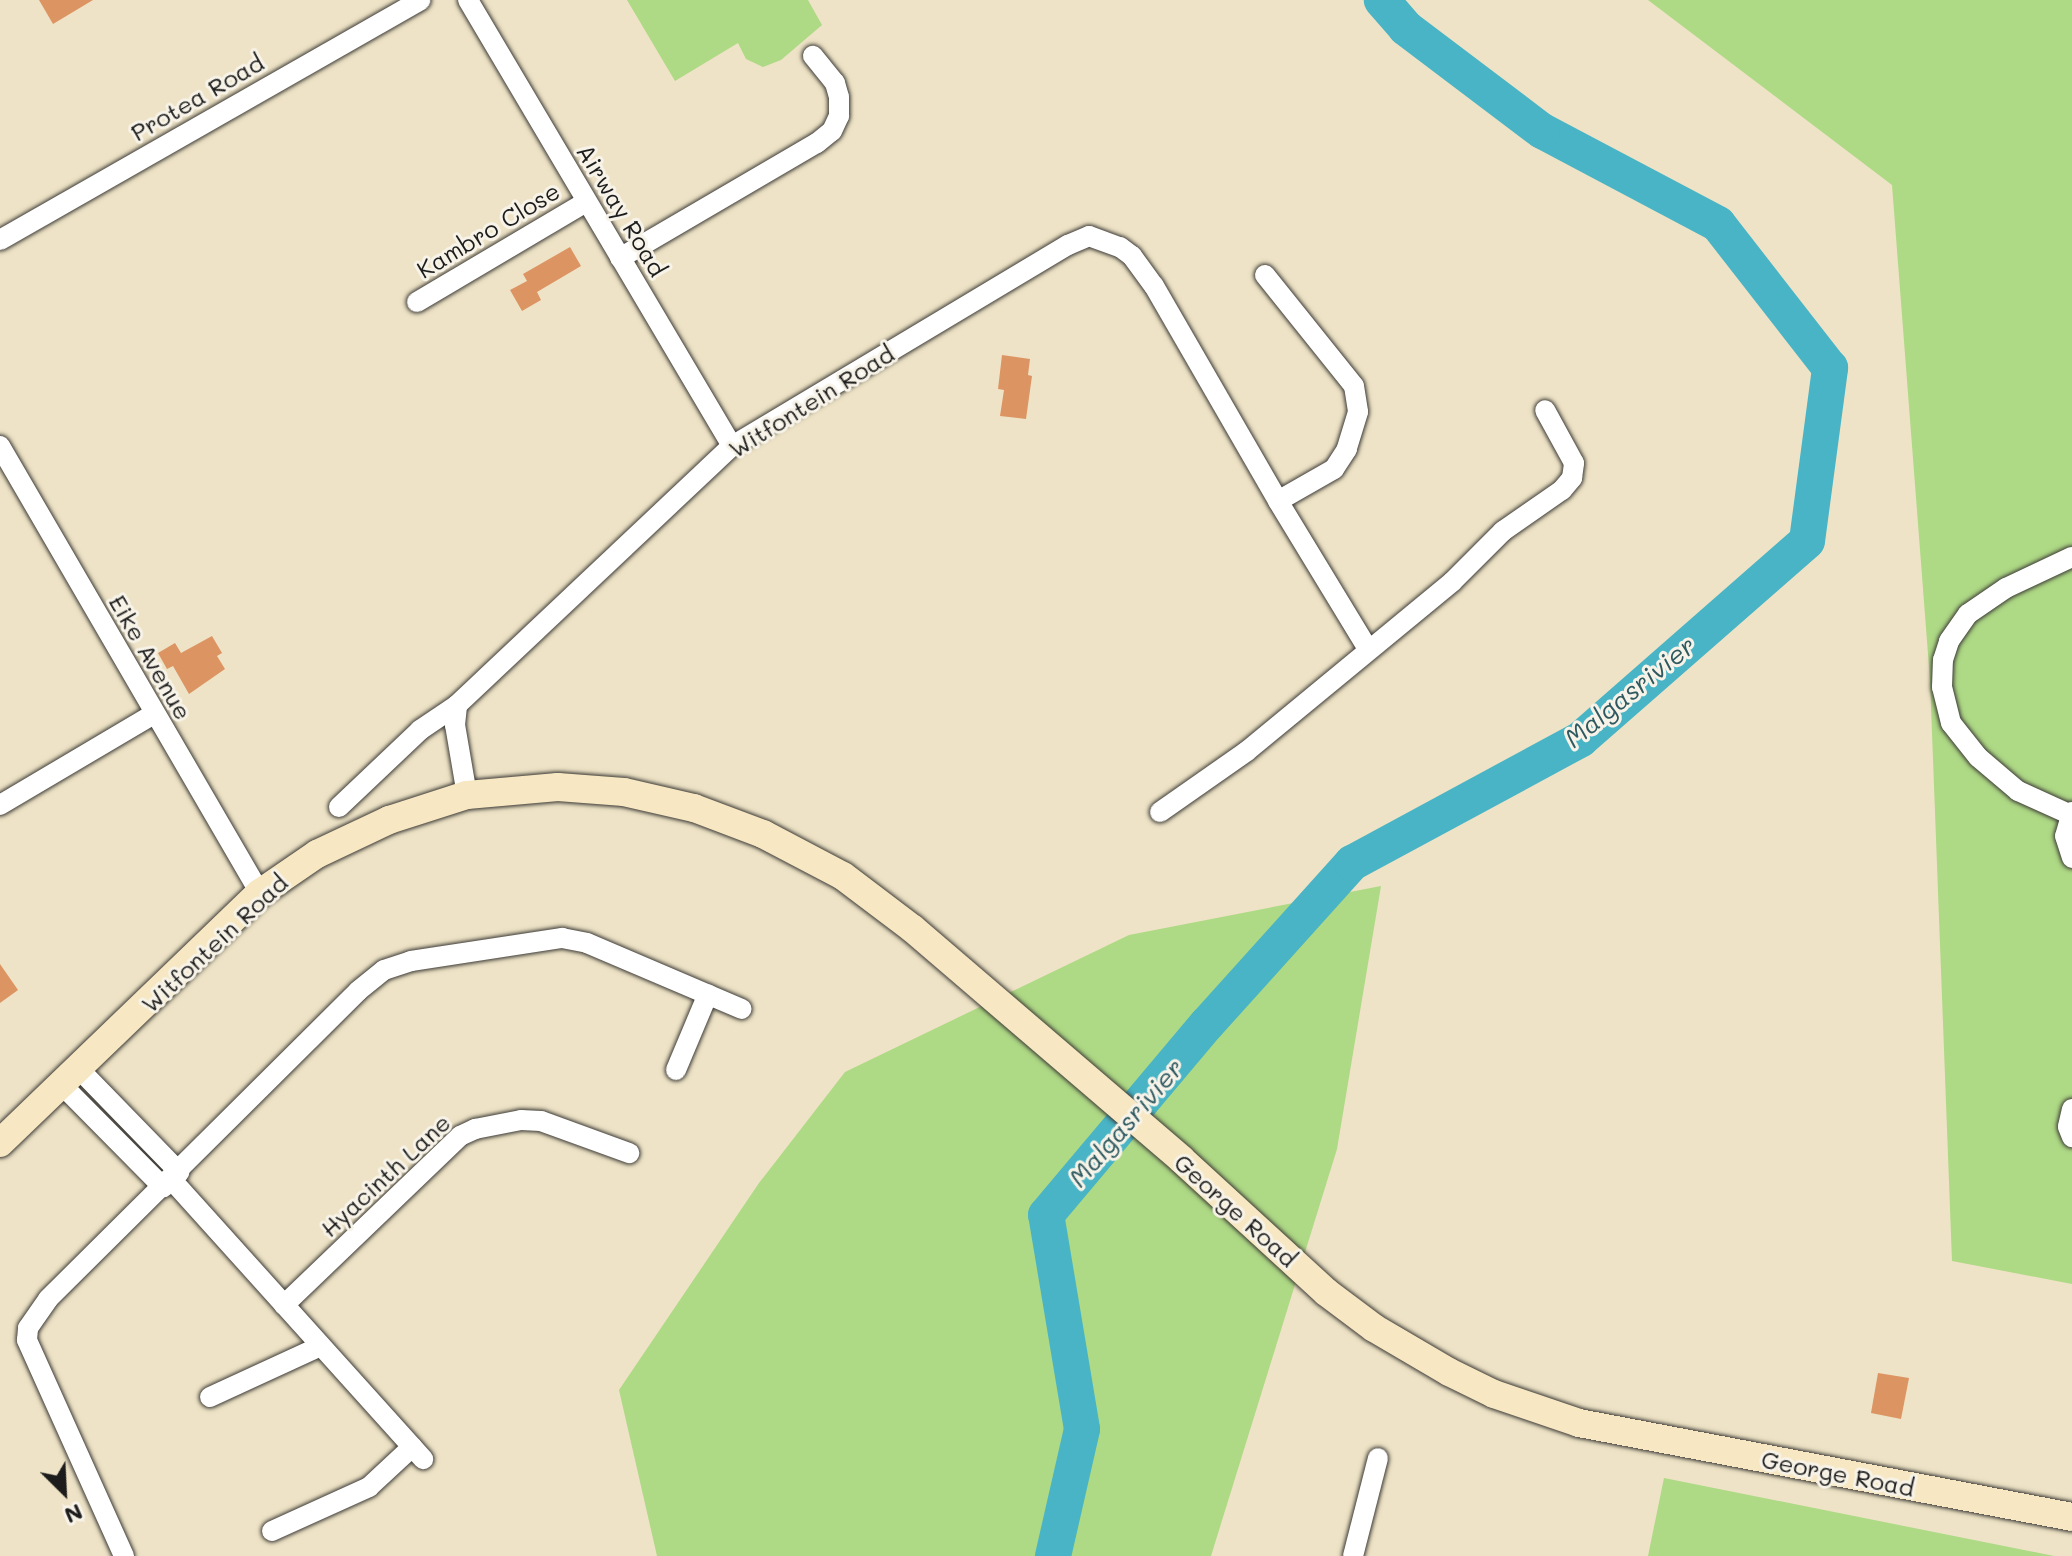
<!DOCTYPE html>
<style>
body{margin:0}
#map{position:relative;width:2072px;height:1556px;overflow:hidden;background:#eee3c6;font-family:Mali,sans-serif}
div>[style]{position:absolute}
.green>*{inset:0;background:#aed985}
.river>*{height:36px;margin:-18px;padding:0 18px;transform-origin:18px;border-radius:18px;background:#48b4c5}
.building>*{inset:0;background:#dd9463}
.roads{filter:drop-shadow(0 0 2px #3c3a36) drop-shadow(0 0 2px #3c3a36)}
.minor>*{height:20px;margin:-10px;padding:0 10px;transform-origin:10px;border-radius:10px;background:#fff}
.secondary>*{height:28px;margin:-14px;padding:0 14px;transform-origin:14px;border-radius:14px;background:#f7e8c3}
span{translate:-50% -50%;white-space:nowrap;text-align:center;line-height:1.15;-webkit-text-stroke:6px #f7f3e8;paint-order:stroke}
.street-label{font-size:24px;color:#1c1c1c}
.water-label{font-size:26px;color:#2e5960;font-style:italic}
.north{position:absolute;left:24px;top:1452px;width:80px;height:80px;-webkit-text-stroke:6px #f7f3e8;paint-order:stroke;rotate:156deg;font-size:22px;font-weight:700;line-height:32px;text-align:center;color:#1c1c1c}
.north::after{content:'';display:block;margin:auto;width:28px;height:36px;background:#1c1c1c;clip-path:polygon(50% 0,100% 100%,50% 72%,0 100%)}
</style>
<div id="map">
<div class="green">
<div style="clip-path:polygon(627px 0,808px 0,822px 25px,781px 60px,763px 67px,746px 59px,738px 43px,675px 81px)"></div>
<div style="clip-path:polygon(1648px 0,2072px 0,2072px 1284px,1952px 1261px,1930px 680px,1892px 185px)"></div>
<div style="clip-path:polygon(1381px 886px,1337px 1149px,1211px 1556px,657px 1556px,619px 1390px,759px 1183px,845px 1072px,1129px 935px)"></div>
<div style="clip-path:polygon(1664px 1478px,2054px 1556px,1648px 1556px)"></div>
</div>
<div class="river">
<div style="left:1053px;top:1556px;width:130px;rotate:-77.1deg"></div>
<div style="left:1082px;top:1429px;width:217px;rotate:-99.5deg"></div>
<div style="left:1046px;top:1215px;width:250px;rotate:-49.9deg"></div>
<div style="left:1207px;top:1024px;width:217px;rotate:-48deg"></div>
<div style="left:1352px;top:863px;width:260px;rotate:-28.4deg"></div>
<div style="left:1581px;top:739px;width:300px;rotate:-41.2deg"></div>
<div style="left:1807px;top:541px;width:175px;rotate:-82.4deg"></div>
<div style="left:1830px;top:368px;width:182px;rotate:-127.9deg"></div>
<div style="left:1718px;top:224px;width:199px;rotate:-152.1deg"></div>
<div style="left:1542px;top:131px;width:171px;rotate:-142.9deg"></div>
<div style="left:1406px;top:28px;width:37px;rotate:-131deg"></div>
</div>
<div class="building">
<div style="clip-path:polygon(39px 0,93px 0,53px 24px)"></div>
<div style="clip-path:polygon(570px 247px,581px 266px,537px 292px,541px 300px,522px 311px,510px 290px,527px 281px,523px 274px)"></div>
<div style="clip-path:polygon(1002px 355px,1030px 359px,1028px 375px,1032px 376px,1026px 419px,1000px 416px,1004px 390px,998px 389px)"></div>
<div style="clip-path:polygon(212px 636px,222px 653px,217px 656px,225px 669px,189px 694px,173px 666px,167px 669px,158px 653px,175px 643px,181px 653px)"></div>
<div style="clip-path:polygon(0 964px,18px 990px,0 1003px)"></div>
<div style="clip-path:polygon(1878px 1373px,1909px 1378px,1901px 1419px,1871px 1413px)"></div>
</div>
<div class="roads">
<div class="minor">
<div style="left:468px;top:0;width:518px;rotate:59.38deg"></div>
<div style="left:0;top:240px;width:484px;rotate:-29.7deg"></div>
<div style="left:620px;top:258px;width:228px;rotate:-30.3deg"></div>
<div style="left:817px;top:143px;width:19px;rotate:-39deg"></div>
<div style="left:832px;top:131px;width:17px;rotate:-65deg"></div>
<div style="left:839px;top:116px;width:19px;rotate:-90deg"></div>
<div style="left:839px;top:97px;width:15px;rotate:-106deg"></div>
<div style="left:835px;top:83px;width:35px;rotate:-129deg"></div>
<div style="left:1265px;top:275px;width:142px;rotate:51.3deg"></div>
<div style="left:1354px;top:386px;width:26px;rotate:81deg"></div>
<div style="left:1358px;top:412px;width:39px;rotate:107deg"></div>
<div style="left:1347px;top:449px;width:24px;rotate:123deg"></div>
<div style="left:1334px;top:469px;width:64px;rotate:150.3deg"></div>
<div style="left:1278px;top:501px;width:173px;rotate:58.7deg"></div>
<div style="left:417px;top:302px;width:196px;rotate:-30.6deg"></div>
<div style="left:0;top:446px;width:517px;rotate:59.82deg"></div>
<div style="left:467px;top:795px;width:71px;rotate:-99.7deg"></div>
<div style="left:455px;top:725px;width:20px;rotate:-84deg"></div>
<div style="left:457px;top:705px;width:378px;rotate:-43.3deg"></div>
<div style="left:732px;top:446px;width:392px;rotate:-30.9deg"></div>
<div style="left:1068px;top:245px;width:23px;rotate:-23deg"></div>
<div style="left:1089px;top:236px;width:33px;rotate:20deg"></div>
<div style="left:1120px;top:247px;width:15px;rotate:37deg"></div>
<div style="left:1132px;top:256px;width:37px;rotate:54deg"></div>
<div style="left:1154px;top:286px;width:248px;rotate:60deg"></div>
<div style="left:0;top:805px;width:179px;rotate:-30.6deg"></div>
<div style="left:339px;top:807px;width:112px;rotate:-43.5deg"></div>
<div style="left:420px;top:730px;width:45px;rotate:-34deg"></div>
<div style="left:1160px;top:812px;width:106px;rotate:-35deg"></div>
<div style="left:1247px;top:751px;width:266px;rotate:-39.5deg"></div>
<div style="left:1452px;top:582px;width:72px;rotate:-45deg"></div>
<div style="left:1503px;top:531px;width:72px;rotate:-34.8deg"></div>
<div style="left:1562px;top:490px;width:16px;rotate:-50deg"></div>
<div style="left:1572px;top:478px;width:15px;rotate:-82deg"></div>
<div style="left:1574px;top:463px;width:60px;rotate:-118.7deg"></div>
<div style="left:2072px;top:812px;width:25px;rotate:106deg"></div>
<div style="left:2065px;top:836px;width:23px;rotate:72deg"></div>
<div style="left:2069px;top:814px;width:56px;rotate:-155.7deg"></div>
<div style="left:2018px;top:791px;width:52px;rotate:-139.6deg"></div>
<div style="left:1978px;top:757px;width:43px;rotate:-128.5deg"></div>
<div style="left:1951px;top:723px;width:37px;rotate:-104deg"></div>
<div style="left:1942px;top:687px;width:27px;rotate:-88deg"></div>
<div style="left:1943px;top:660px;width:20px;rotate:-72deg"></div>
<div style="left:1949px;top:641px;width:33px;rotate:-55deg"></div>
<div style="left:1968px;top:614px;width:46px;rotate:-34.4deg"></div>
<div style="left:2006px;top:588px;width:73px;rotate:-25.2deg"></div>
<div style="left:79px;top:1069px;width:144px;rotate:45.8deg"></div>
<div style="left:676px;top:1070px;width:82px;rotate:-67.2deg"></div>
<div style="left:62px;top:1085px;width:144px;rotate:45.3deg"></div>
<div style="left:2072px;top:1109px;width:18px;rotate:103deg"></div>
<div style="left:2068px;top:1127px;width:11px;rotate:68deg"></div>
<div style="left:171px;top:1179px;width:377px;rotate:48deg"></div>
<div style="left:284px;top:1305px;width:244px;rotate:-43.8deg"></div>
<div style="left:460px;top:1136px;width:17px;rotate:-25deg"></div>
<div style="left:475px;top:1129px;width:47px;rotate:-11.1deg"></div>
<div style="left:521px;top:1120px;width:20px;rotate:3deg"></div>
<div style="left:541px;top:1121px;width:94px;rotate:20deg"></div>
<div style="left:210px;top:1397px;width:122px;rotate:-24.7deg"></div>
<div style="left:272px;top:1531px;width:107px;rotate:-24.4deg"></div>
<div style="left:369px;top:1487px;width:59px;rotate:-42.9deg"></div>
<div style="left:124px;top:1556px;width:237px;rotate:-114.2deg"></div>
<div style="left:27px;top:1340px;width:12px;rotate:-85deg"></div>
<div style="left:28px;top:1328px;width:35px;rotate:-55deg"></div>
<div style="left:48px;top:1299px;width:437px;rotate:-44.8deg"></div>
<div style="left:358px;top:991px;width:33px;rotate:-39deg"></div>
<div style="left:384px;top:970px;width:28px;rotate:-18deg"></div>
<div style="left:411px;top:961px;width:153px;rotate:-8.7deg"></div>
<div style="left:562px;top:938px;width:25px;rotate:11deg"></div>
<div style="left:587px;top:943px;width:168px;rotate:23.1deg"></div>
<div style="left:1353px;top:1556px;width:101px;rotate:-75.7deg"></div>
</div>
<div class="secondary">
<div style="left:0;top:1143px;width:361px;rotate:-43.9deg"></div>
<div style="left:260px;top:893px;width:69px;rotate:-34.4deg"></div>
<div style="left:317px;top:854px;width:80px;rotate:-25.3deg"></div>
<div style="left:389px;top:820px;width:82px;rotate:-17.8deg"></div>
<div style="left:467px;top:795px;width:91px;rotate:-5deg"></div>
<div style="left:558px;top:787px;width:66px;rotate:4.3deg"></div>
<div style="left:624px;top:792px;width:72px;rotate:12.9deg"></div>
<div style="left:694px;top:808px;width:74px;rotate:20.6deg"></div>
<div style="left:763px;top:834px;width:90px;rotate:27.7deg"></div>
<div style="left:843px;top:876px;width:88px;rotate:37.1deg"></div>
<div style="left:913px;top:929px;width:353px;rotate:40.6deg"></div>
<div style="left:1181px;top:1159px;width:197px;rotate:42.5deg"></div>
<div style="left:1326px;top:1292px;width:60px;rotate:36.9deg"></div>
<div style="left:1374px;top:1328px;width:87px;rotate:30.4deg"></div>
<div style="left:1449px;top:1372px;width:50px;rotate:26.1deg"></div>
<div style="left:1494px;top:1394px;width:90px;rotate:18.8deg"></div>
<div style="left:1579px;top:1423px;width:502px;rotate:10.79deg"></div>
</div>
</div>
<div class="street-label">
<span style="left:197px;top:97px;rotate:-30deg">Protea Road</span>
<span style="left:622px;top:210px;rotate:59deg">Airway Road</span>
<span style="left:488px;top:230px;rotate:-31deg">Kambro Close</span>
<span style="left:811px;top:401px;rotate:-32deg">Witfontein Road</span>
<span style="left:151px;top:657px;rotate:60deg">Eike Avenue</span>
<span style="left:214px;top:943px;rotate:-43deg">Witfontein Road</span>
<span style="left:385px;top:1175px;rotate:-43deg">Hyacinth Lane</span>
<span style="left:1236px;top:1210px;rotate:42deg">George Road</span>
<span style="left:1838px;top:1473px;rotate:11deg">George Road</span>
</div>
<div class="water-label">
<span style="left:1630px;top:692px;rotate:-39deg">Malgasrivier</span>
<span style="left:1126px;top:1123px;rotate:-49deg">Malgasrivier</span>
</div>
<div class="north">N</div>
</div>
